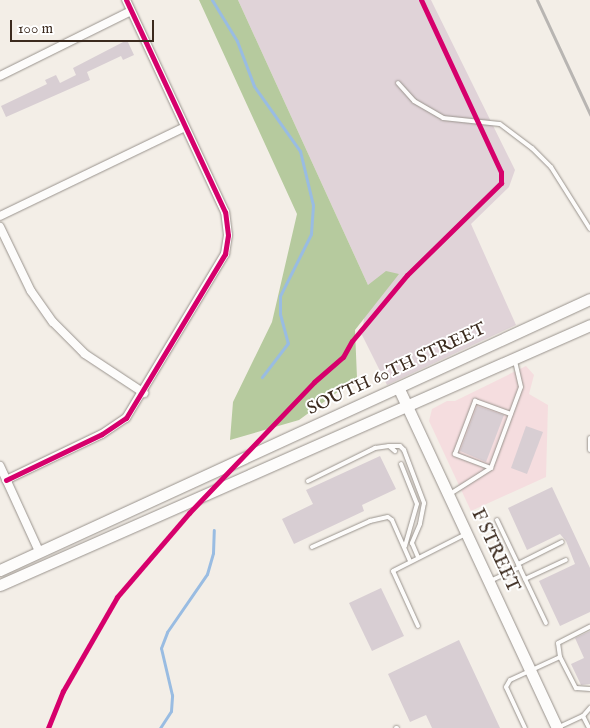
<!DOCTYPE html>
<style>
body{margin:0}
#map{position:relative;width:590px;height:728px;overflow:hidden;background:#f3eee7;font-family:"IM FELL English",serif}
div>[style]{position:absolute}
.built>*{inset:0;background:#f5dddf}
.industrial>*{inset:0;background:#e0d3d8}
.forest>*{inset:0;background:#b6ca9e}
.stream>*{height:3px;margin:-1.5px;padding:0 1.5px;transform-origin:1.5px;border-radius:1.5px;background:#99bce2}
.building>*{inset:0;background:#d8ced3}
.roads{filter:drop-shadow(0 0 1px #99938d) drop-shadow(0 0 1px #99938d)}
.service>*{height:4px;margin:-2px;padding:0 2px;transform-origin:2px;border-radius:2px;background:#fdfcfb}
.minor>*{height:8px;margin:-4px;padding:0 4px;transform-origin:4px;border-radius:4px;background:#fdfcfb}
.secondary>*{height:11px;margin:-5.5px;padding:0 5.5px;transform-origin:5.5px;border-radius:5.5px;background:#fdfcfb}
.rail>*{height:3px;margin:-1.5px;padding:0 1.5px;transform-origin:1.5px;border-radius:1.5px;background:#b8b5b2}
.cycleway>*{height:5px;margin:-2.5px;padding:0 2.5px;transform-origin:2.5px;border-radius:2.5px;background:#d6006c}
span{translate:-50% -50%;white-space:nowrap;text-align:center;line-height:1.15;-webkit-text-stroke:4px #fff;paint-order:stroke}
.street-label{font-size:18px;color:#3b2a1e}
.scale{position:absolute;left:10px;top:20px;width:144px;height:22px;box-sizing:border-box;border:2px solid #3b2a1e;border-top:0;padding-left:6px;font-size:15px;line-height:18px;white-space:nowrap;color:#3b2a1e;-webkit-text-stroke:4px #fff;paint-order:stroke}
</style>
<div id="map">
<div class="built">
<div style="clip-path:polygon(526px 366px,534px 375px,529px 394px,548px 405px,546px 477px,471px 511px,429px 421px,432px 409px,447px 401px,455px 401px)"></div>
</div>
<div class="industrial">
<div style="clip-path:polygon(238px 0,431px 0,515px 170px,509px 187px,471px 224px,516px 325px,387px 385px,362px 335px,368px 285px)"></div>
</div>
<div class="forest">
<div style="clip-path:polygon(199px 0,238px 0,368px 285px,386px 271px,399px 274px,355px 330px,357px 378px,299px 420px,230px 440px,233px 402px,272px 322px,297px 214px)"></div>
</div>
<div class="stream">
<div style="left:212px;top:0;width:48px;rotate:58.6deg"></div>
<div style="left:237px;top:41px;width:48px;rotate:69.3deg"></div>
<div style="left:254px;top:86px;width:80px;rotate:54.7deg"></div>
<div style="left:300px;top:151px;width:56px;rotate:76.5deg"></div>
<div style="left:313px;top:205px;width:29px;rotate:94deg"></div>
<div style="left:311px;top:234px;width:69px;rotate:116.6deg"></div>
<div style="left:280px;top:296px;width:18px;rotate:90deg"></div>
<div style="left:280px;top:314px;width:30px;rotate:75deg"></div>
<div style="left:288px;top:343px;width:43px;rotate:127.4deg"></div>
<div style="left:160px;top:728px;width:20px;rotate:-57deg"></div>
<div style="left:171px;top:711px;width:16px;rotate:-86deg"></div>
<div style="left:172px;top:695px;width:48px;rotate:-103.2deg"></div>
<div style="left:161px;top:648px;width:17px;rotate:-69deg"></div>
<div style="left:167px;top:632px;width:70px;rotate:-55.4deg"></div>
<div style="left:207px;top:574px;width:22px;rotate:-74deg"></div>
<div style="left:213px;top:553px;width:23px;rotate:-88deg"></div>
</div>
<div class="building">
<div style="clip-path:polygon(127px 40px,134px 55px,123px 60px,121px 56px,87px 72px,90px 80px,6px 117px,1px 106px,47px 84px,45px 80px,56px 75px,60px 83px,76px 75px,73px 68px)"></div>
<div style="clip-path:polygon(477px 406px,504px 415px,486px 462px,460px 451px)"></div>
<div style="clip-path:polygon(526px 426px,543px 432px,527px 474px,511px 468px)"></div>
<div style="clip-path:polygon(380px 456px,396px 489px,362px 505px,364px 511px,294px 544px,282px 519px,313px 504px,306px 490px)"></div>
<div style="clip-path:polygon(552px 487px,590px 568px,590px 612px,560px 626px,539px 581px,575px 564px,566px 541px,560px 534px,527px 550px,508px 508px)"></div>
<div style="clip-path:polygon(381px 588px,404px 636px,372px 651px,349px 603px)"></div>
<div style="clip-path:polygon(590px 631px,590px 684px,581px 685px,571px 664px,584px 658px,575px 638px)"></div>
<div style="clip-path:polygon(459px 640px,500px 728px,432px 728px,426px 715px,410px 722px,388px 674px)"></div>
</div>
<div class="roads">
<div class="service">
<div style="left:398px;top:83px;width:24px;rotate:48deg"></div>
<div style="left:414px;top:101px;width:34px;rotate:30deg"></div>
<div style="left:443px;top:118px;width:57px;rotate:6deg"></div>
<div style="left:500px;top:124px;width:40px;rotate:37deg"></div>
<div style="left:532px;top:148px;width:27px;rotate:45deg"></div>
<div style="left:551px;top:167px;width:73px;rotate:57.8deg"></div>
<div style="left:590px;top:438px;width:12px;rotate:90deg"></div>
<div style="left:389px;top:446px;width:11px"></div>
<div style="left:400px;top:446px;width:6px;rotate:45deg"></div>
<div style="left:404px;top:450px;width:57px;rotate:69.3deg"></div>
<div style="left:424px;top:503px;width:21px;rotate:101deg"></div>
<div style="left:420px;top:524px;width:21px;rotate:113deg"></div>
<div style="left:412px;top:543px;width:15px;rotate:67deg"></div>
<div style="left:401px;top:464px;width:43px;rotate:68.2deg"></div>
<div style="left:417px;top:504px;width:44px;rotate:105.9deg"></div>
<div style="left:491px;top:468px;width:39px;rotate:-159deg"></div>
<div style="left:455px;top:454px;width:57px;rotate:-69.3deg"></div>
<div style="left:475px;top:401px;width:38px;rotate:20deg"></div>
<div style="left:308px;top:481px;width:75px;rotate:-26.2deg"></div>
<div style="left:375px;top:448px;width:14px;rotate:-8deg"></div>
<div style="left:389px;top:446px;width:8px;rotate:40deg"></div>
<div style="left:450px;top:494px;width:49px;rotate:-32.4deg"></div>
<div style="left:491px;top:468px;width:86px;rotate:-69.7deg"></div>
<div style="left:521px;top:387px;width:28px;rotate:-103deg"></div>
<div style="left:497px;top:520px;width:114px;rotate:64.6deg"></div>
<div style="left:312px;top:547px;width:64px;rotate:-24.1deg"></div>
<div style="left:370px;top:521px;width:18px;rotate:-13deg"></div>
<div style="left:388px;top:517px;width:5px;rotate:37deg"></div>
<div style="left:392px;top:520px;width:45px;rotate:66.3deg"></div>
<div style="left:518px;top:564px;width:49px;rotate:-26.6deg"></div>
<div style="left:525px;top:579px;width:45px;rotate:-24.9deg"></div>
<div style="left:490px;top:581px;width:33px;rotate:-25deg"></div>
<div style="left:418px;top:626px;width:60px;rotate:-114.4deg"></div>
<div style="left:393px;top:571px;width:80px;rotate:-26.9deg"></div>
<div style="left:560px;top:657px;width:14px;rotate:-98deg"></div>
<div style="left:558px;top:643px;width:36px;rotate:-27deg"></div>
<div style="left:583px;top:716px;width:11px;rotate:-49deg"></div>
<div style="left:559px;top:727px;width:26px;rotate:-25deg"></div>
<div style="left:583px;top:716px;width:13px;rotate:63deg"></div>
<div style="left:396px;top:728px;width:1px"></div>
<div style="left:525px;top:728px;width:45px;rotate:-114.9deg"></div>
<div style="left:506px;top:687px;width:8px;rotate:-60deg"></div>
<div style="left:510px;top:680px;width:55px;rotate:-24.7deg"></div>
<div style="left:560px;top:657px;width:35px;rotate:63deg"></div>
<div style="left:576px;top:688px;width:14px;rotate:4deg"></div>
</div>
<div class="minor">
<div style="left:0;top:76px;width:146px;rotate:-26.4deg"></div>
<div style="left:0;top:216px;width:205px;rotate:-25.7deg"></div>
<div style="left:0;top:227px;width:71px;rotate:64.2deg"></div>
<div style="left:31px;top:291px;width:38px;rotate:55deg"></div>
<div style="left:53px;top:322px;width:45px;rotate:45deg"></div>
<div style="left:85px;top:354px;width:71px;rotate:33.5deg"></div>
<div style="left:0;top:466px;width:94px;rotate:65.4deg"></div>
<div style="left:6px;top:480px;width:106px;rotate:-25.6deg"></div>
<div style="left:102px;top:434px;width:29px;rotate:-34deg"></div>
<div style="left:126px;top:418px;width:192px;rotate:-58.9deg"></div>
<div style="left:225px;top:254px;width:19px;rotate:-81deg"></div>
<div style="left:228px;top:235px;width:23px;rotate:-97deg"></div>
<div style="left:225px;top:212px;width:234px;rotate:-115deg"></div>
</div>
<div class="secondary">
<div style="left:399px;top:389px;width:374px;rotate:65deg"></div>
<div style="left:0;top:570px;width:649px;rotate:-24.67deg"></div>
<div style="left:0;top:585px;width:645px;rotate:-23.78deg"></div>
</div>
</div>
<div class="rail">
<div style="left:537px;top:0;width:126px;rotate:65.1deg"></div>
</div>
<div class="cycleway">
<div style="left:6px;top:480px;width:106px;rotate:-25.6deg"></div>
<div style="left:102px;top:434px;width:29px;rotate:-34deg"></div>
<div style="left:126px;top:418px;width:192px;rotate:-58.9deg"></div>
<div style="left:225px;top:254px;width:19px;rotate:-81deg"></div>
<div style="left:228px;top:235px;width:23px;rotate:-97deg"></div>
<div style="left:225px;top:212px;width:234px;rotate:-115deg"></div>
<div style="left:48px;top:728px;width:40px;rotate:-68deg"></div>
<div style="left:63px;top:691px;width:108px;rotate:-60.1deg"></div>
<div style="left:117px;top:597px;width:111px;rotate:-49.4deg"></div>
<div style="left:189px;top:513px;width:181px;rotate:-46.3deg"></div>
<div style="left:314px;top:382px;width:38px;rotate:-41deg"></div>
<div style="left:343px;top:357px;width:18px;rotate:-61deg"></div>
<div style="left:352px;top:341px;width:86px;rotate:-50.2deg"></div>
<div style="left:407px;top:275px;width:132px;rotate:-44.4deg"></div>
<div style="left:501px;top:183px;width:11px;rotate:-90deg"></div>
<div style="left:501px;top:172px;width:190px;rotate:-114.9deg"></div>
</div>
<div class="street-label">
<span style="left:397px;top:370px;rotate:-25deg">SOUTH 60TH STREET</span>
<span style="left:494px;top:551px;rotate:65deg">F STREET</span>
</div>
<div class="scale">100 m</div>
</div>
